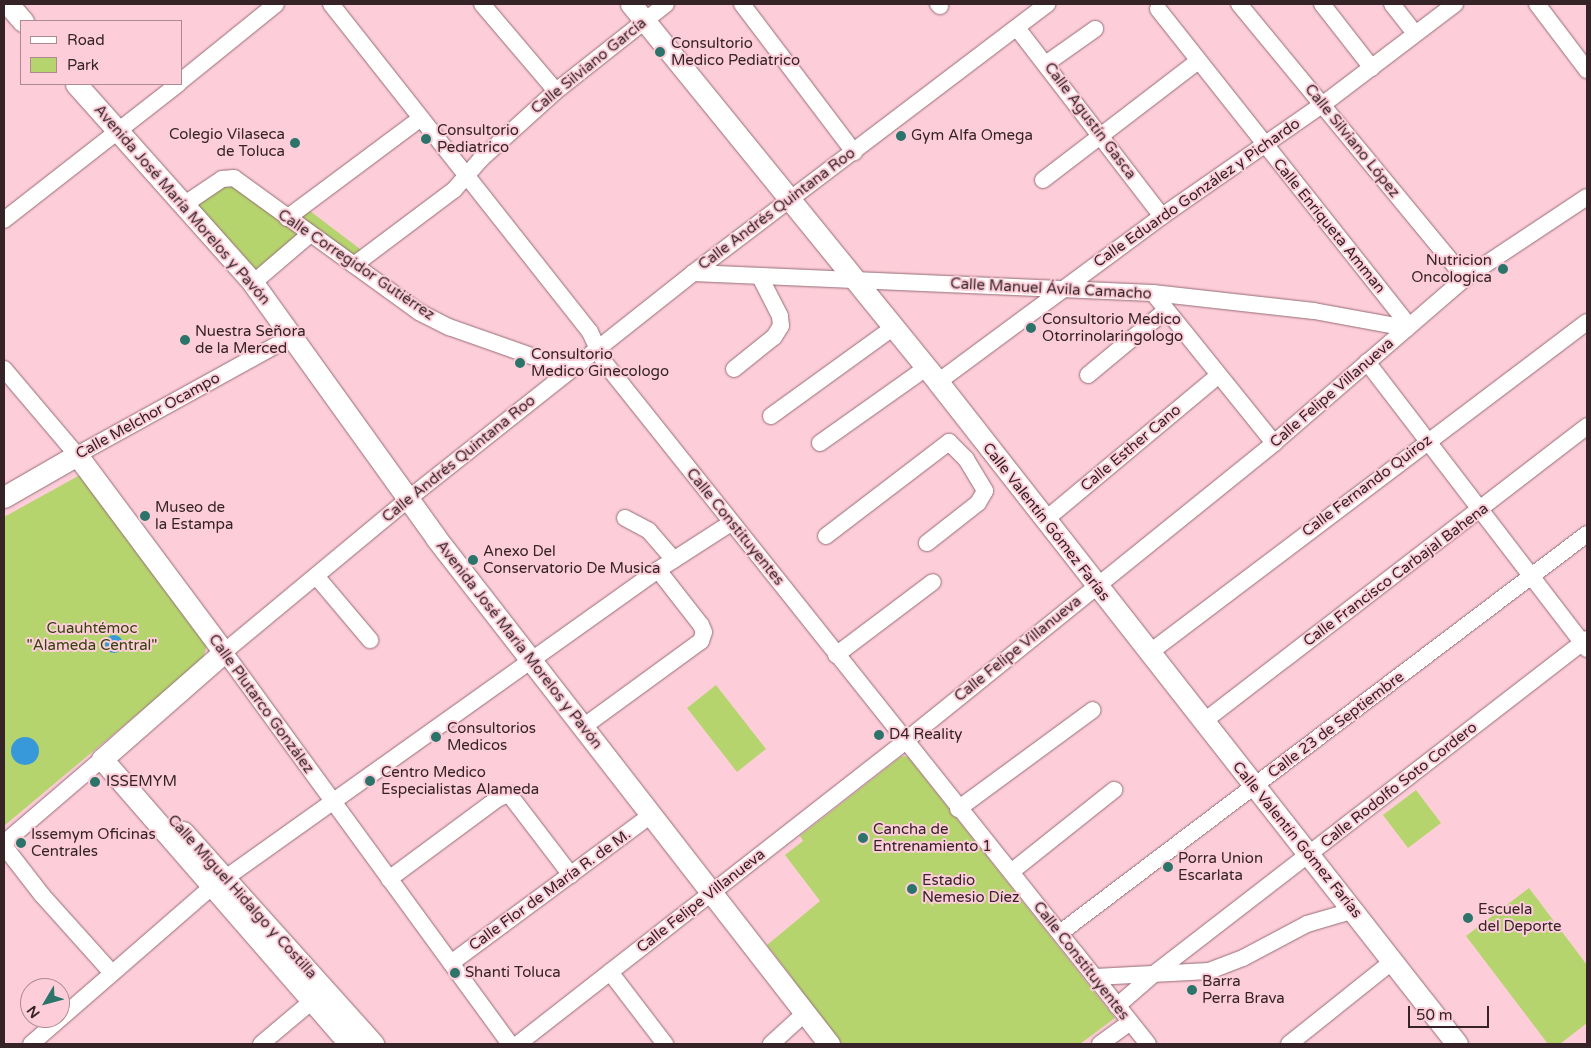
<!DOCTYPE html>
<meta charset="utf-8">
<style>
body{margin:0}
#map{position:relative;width:1591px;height:1048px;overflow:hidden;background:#fdced9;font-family:"Varela Round",sans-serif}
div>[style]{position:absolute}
.green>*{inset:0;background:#b6d46e}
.water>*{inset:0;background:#3899da}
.round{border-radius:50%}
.roads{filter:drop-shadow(0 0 1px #966c77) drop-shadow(0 0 1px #966c77)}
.minor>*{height:16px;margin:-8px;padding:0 8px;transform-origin:8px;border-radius:8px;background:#fff}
.major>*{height:21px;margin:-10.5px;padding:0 10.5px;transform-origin:10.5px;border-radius:10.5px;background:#fff}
.dots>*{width:14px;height:14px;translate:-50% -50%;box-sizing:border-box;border:2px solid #fdced9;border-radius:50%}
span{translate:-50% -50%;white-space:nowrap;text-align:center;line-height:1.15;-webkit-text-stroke:4px #fdced9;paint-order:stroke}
.poi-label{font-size:15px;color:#352328}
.left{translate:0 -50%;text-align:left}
.right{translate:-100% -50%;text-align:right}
.street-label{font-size:15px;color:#352328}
.park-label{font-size:15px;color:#35420b}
.frame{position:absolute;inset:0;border:5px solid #352328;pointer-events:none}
.legend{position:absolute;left:20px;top:20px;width:162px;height:65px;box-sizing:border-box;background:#fdced9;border:1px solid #ad8a92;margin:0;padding:6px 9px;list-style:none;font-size:15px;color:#352328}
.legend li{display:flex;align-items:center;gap:10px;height:25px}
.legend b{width:25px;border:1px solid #ad8a92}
.north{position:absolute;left:20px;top:978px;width:50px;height:50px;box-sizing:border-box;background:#fdced9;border:1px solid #ad8a92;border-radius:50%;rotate:233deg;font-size:14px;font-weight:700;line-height:20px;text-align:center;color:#352328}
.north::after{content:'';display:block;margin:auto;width:18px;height:22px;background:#2c7369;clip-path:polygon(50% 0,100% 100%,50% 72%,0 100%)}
.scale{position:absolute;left:1408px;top:1006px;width:81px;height:22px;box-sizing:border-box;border:2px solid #352328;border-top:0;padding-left:6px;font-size:15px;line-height:18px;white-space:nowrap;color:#352328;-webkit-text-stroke:4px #fdced9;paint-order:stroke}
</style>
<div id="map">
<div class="green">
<div style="clip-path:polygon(229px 179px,303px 236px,257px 275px,191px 204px)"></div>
<div style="clip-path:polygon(306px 208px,364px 252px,354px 259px,296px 218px)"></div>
<div style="clip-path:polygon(80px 475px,207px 645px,203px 659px,4px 826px,4px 517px)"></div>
<div style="clip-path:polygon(716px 685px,766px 749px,737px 772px,687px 708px)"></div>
<div style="clip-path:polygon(902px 756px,908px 757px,1115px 1018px,1080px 1044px,842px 1044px,794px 985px,793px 979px,767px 945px,820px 901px,785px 855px,803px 841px,800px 836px)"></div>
<div style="clip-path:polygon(1416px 790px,1441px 823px,1408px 848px,1383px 815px)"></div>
<div style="clip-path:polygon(1529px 888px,1587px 965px,1587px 1023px,1560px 1044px,1548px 1044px,1466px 936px)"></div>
</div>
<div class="water">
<div class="round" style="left:105px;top:635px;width:18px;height:18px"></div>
<div class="round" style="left:11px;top:737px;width:28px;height:28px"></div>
</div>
<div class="roads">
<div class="minor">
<div style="left:331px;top:4px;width:418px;rotate:51.7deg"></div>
<div style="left:590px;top:332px;width:33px;rotate:65deg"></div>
<div style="left:604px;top:362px;width:872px;rotate:51.42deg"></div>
<div style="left:482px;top:4px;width:114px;rotate:49.6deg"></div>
<div style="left:742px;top:4px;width:186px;rotate:52.9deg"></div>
<div style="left:938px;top:4px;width:3px;rotate:45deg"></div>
<div style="left:1239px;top:4px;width:355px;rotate:50.5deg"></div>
<div style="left:1322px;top:4px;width:81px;rotate:52deg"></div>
<div style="left:1392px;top:4px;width:37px;rotate:52deg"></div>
<div style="left:1537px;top:4px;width:83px;rotate:52.9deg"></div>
<div style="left:1158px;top:9px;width:404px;rotate:51.6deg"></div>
<div style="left:1017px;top:28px;width:237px;rotate:52.4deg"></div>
<div style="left:1047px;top:63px;width:59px;rotate:-35.3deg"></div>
<div style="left:181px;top:81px;width:122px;rotate:-39deg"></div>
<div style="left:1043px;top:180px;width:195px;rotate:-37.5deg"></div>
<div style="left:182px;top:206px;width:48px;rotate:-34deg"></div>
<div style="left:222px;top:179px;width:12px;rotate:-5deg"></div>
<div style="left:234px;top:178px;width:228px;rotate:35.9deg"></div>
<div style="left:419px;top:312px;width:34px;rotate:27deg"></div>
<div style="left:449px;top:327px;width:129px;rotate:19.4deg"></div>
<div style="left:287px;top:218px;width:167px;rotate:-36.7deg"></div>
<div style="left:4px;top:220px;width:221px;rotate:-38deg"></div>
<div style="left:354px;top:265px;width:125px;rotate:-36.9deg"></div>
<div style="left:454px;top:190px;width:41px;rotate:-48.9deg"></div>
<div style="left:481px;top:159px;width:101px;rotate:-42.2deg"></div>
<div style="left:556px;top:91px;width:140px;rotate:-38.3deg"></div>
<div style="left:693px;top:273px;width:460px;rotate:2.5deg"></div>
<div style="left:1153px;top:293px;width:162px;rotate:6.4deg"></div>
<div style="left:1314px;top:311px;width:95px;rotate:10.4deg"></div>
<div style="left:253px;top:283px;width:74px;rotate:-40.6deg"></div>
<div style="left:1153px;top:293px;width:193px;rotate:51.1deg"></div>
<div style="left:1367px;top:362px;width:362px;rotate:52.5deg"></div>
<div style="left:4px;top:369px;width:113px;rotate:49.7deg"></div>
<div style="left:77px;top:455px;width:247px;rotate:-28.9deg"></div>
<div style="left:734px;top:369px;width:51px;rotate:-38.7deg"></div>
<div style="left:774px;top:337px;width:13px;rotate:-58deg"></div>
<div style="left:781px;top:326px;width:10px;rotate:-96deg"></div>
<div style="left:780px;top:316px;width:44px;rotate:-117.1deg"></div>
<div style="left:1088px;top:375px;width:100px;rotate:-39.7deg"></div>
<div style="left:938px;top:382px;width:279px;rotate:-36.5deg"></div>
<div style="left:1162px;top:216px;width:195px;rotate:-34.8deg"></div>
<div style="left:1322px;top:105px;width:167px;rotate:-37.2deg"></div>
<div style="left:771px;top:416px;width:152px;rotate:-35.9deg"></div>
<div style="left:820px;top:443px;width:130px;rotate:-35.3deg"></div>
<div style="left:625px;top:518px;width:27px;rotate:28deg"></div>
<div style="left:649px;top:531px;width:38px;rotate:49deg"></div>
<div style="left:1045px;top:520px;width:225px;rotate:-39.8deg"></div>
<div style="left:826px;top:536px;width:155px;rotate:-37.4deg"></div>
<div style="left:949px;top:442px;width:24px;rotate:45deg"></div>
<div style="left:966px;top:459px;width:37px;rotate:59deg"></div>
<div style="left:985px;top:491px;width:14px;rotate:120deg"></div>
<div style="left:978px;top:503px;width:65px;rotate:141.9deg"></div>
<div style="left:316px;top:576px;width:84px;rotate:49.8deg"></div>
<div style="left:1149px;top:653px;width:549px;rotate:-37.08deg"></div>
<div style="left:836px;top:655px;width:121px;rotate:-37deg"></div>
<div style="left:1203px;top:722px;width:485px;rotate:-37.6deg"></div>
<div style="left:583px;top:727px;width:146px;rotate:-36.1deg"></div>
<div style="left:701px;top:641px;width:9px;rotate:-72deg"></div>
<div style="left:704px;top:632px;width:8px;rotate:-113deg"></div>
<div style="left:701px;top:625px;width:70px;rotate:-128deg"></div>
<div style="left:958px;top:809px;width:167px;rotate:-36.3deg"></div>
<div style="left:4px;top:843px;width:129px;rotate:-40.6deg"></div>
<div style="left:4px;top:846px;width:62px;rotate:52.2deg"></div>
<div style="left:42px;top:895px;width:105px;rotate:48.1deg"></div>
<div style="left:1011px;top:872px;width:132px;rotate:-38.5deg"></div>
<div style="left:389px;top:879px;width:134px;rotate:-36.5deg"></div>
<div style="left:497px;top:799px;width:13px;rotate:-23deg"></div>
<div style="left:509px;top:794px;width:102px;rotate:52.6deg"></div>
<div style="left:1060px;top:933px;width:661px;rotate:-37.13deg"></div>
<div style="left:451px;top:963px;width:247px;rotate:-36.5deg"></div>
<div style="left:610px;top:972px;width:91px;rotate:52.6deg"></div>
<div style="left:1095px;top:977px;width:114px;rotate:-3deg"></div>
<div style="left:1209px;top:971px;width:36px;rotate:-21deg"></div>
<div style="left:1243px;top:958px;width:72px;rotate:-28deg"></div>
<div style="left:1307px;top:924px;width:43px;rotate:-16.3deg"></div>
<div style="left:1348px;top:912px;width:7px;rotate:8deg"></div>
<div style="left:1117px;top:1006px;width:50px;rotate:-41deg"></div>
<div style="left:1155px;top:973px;width:546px;rotate:-37.71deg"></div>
<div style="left:31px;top:1044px;width:232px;rotate:-41deg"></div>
<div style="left:206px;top:892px;width:555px;rotate:-35.47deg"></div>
<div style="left:658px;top:570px;width:87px;rotate:-32.8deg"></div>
<div style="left:261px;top:1044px;width:67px;rotate:-40.1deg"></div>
<div style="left:510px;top:1044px;width:485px;rotate:-126.1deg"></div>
<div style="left:224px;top:652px;width:239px;rotate:-39.7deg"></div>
<div style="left:408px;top:499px;width:364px;rotate:-38.4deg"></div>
<div style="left:693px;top:273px;width:445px;rotate:-37.2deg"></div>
<div style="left:518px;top:1044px;width:490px;rotate:-38deg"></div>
<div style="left:904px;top:742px;width:476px;rotate:-38.9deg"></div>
<div style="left:1274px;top:443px;width:252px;rotate:-40.8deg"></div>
<div style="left:1465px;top:278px;width:146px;rotate:-33.6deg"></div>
<div style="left:771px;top:1044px;width:45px;rotate:-42.3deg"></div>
<div style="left:1100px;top:1044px;width:37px;rotate:-36deg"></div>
<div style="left:1289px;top:1044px;width:133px;rotate:-38.6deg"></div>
</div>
<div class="major">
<div style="left:8px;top:4px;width:23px;rotate:49deg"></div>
<div style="left:631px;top:4px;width:487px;rotate:50.9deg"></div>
<div style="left:938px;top:382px;width:841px;rotate:51.9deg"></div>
<div style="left:76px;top:84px;width:266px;rotate:48.3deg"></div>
<div style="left:253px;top:283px;width:314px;rotate:54.3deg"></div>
<div style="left:436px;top:538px;width:641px;rotate:52.16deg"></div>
<div style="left:4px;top:497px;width:84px;rotate:-29.9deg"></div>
<div style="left:77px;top:455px;width:246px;rotate:53.3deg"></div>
<div style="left:224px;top:652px;width:162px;rotate:138.7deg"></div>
<div style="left:102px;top:759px;width:378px;rotate:49deg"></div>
<div style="left:183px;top:832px;width:285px;rotate:48.1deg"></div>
</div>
</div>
<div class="dots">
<div style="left:660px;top:52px;background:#2c7369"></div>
<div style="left:901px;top:136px;background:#2c7369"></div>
<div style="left:426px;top:139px;background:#2c7369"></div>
<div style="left:295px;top:143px;background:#2c7369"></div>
<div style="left:1503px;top:269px;background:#2c7369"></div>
<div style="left:1031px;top:328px;background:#2c7369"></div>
<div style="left:185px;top:340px;background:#2c7369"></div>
<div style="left:520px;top:363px;background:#2c7369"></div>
<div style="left:145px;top:516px;background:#2c7369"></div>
<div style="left:473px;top:560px;background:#2c7369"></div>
<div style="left:879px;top:735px;background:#2c7369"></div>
<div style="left:436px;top:737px;background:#2c7369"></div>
<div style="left:370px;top:781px;background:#2c7369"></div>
<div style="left:95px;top:782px;background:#2c7369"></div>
<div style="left:863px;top:838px;background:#2c7369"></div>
<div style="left:21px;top:843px;background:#2c7369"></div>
<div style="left:1168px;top:867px;background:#2c7369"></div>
<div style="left:912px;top:889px;background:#2c7369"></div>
<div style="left:1468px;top:918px;background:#2c7369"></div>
<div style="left:455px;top:973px;background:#2c7369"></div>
<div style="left:1192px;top:990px;background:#2c7369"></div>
</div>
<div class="poi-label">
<span class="left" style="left:671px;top:52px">Consultorio<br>Medico Pediatrico</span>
<span class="left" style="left:437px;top:139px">Consultorio<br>Pediatrico</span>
<span class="right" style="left:285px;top:143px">Colegio Vilaseca<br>de Toluca</span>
<span class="left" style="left:911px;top:136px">Gym Alfa Omega</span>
<span class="right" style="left:1492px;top:269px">Nutricion<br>Oncologica</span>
<span class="left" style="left:1042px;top:328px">Consultorio Medico<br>Otorrinolaringologo</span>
<span class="left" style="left:195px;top:340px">Nuestra Señora<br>de la Merced</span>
<span class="left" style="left:531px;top:363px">Consultorio<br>Medico Ginecologo</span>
<span class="left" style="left:155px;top:516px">Museo de<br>la Estampa</span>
<span class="left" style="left:483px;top:560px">Anexo Del<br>Conservatorio De Musica</span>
<span class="left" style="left:447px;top:737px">Consultorios<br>Medicos</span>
<span class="left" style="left:889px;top:735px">D4 Reality</span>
<span class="left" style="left:381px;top:781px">Centro Medico<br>Especialistas Alameda</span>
<span class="left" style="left:106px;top:782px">ISSEMYM</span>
<span class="left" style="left:873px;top:838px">Cancha de<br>Entrenamiento 1</span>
<span class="left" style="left:31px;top:843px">Issemym Oficinas<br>Centrales</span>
<span class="left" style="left:1178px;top:867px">Porra Union<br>Escarlata</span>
<span class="left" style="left:922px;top:889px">Estadio<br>Nemesio Díez</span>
<span class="left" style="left:1478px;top:918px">Escuela<br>del Deporte</span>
<span class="left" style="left:465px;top:973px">Shanti Toluca</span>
<span class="left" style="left:1202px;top:990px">Barra<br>Perra Brava</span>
</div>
<div class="street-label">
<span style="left:589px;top:66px;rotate:-39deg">Calle Silviano García</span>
<span style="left:1090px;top:121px;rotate:53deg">Calle Agustín Gasca</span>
<span style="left:1352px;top:141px;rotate:51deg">Calle Silviano López</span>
<span style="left:1197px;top:193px;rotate:-35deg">Calle Eduardo González y Pichardo</span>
<span style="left:182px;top:205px;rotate:49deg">Avenida José María Morelos y Pavón</span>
<span style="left:777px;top:209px;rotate:-37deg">Calle Andrés Quintana Roo</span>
<span style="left:1329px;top:226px;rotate:51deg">Calle Enriqueta Amman</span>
<span style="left:356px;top:265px;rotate:34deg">Calle Corregidor Gutiérrez</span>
<span style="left:1051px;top:289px;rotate:3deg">Calle Manuel Ávila Camacho</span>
<span style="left:1332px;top:393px;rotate:-41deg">Calle Felipe Villanueva</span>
<span style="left:148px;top:416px;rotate:-29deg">Calle Melchor Ocampo</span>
<span style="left:1131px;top:448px;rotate:-40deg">Calle Esther Cano</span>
<span style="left:459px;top:459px;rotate:-39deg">Calle Andrés Quintana Roo</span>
<span style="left:1367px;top:486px;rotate:-37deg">Calle Fernando Quiroz</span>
<span style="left:1046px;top:522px;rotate:52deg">Calle Valentín Gómez Farías</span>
<span style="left:735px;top:527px;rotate:51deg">Calle Constituyentes</span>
<span style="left:1396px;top:575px;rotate:-37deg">Calle Francisco Carbajal Bahena</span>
<span style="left:519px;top:645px;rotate:52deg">Avenida José María Morelos y Pavón</span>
<span style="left:1018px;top:649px;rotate:-39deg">Calle Felipe Villanueva</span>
<span style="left:261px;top:704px;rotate:54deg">Calle Plutarco González</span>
<span style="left:1336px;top:725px;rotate:-37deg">Calle 23 de Septiembre</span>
<span style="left:1399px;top:785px;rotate:-38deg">Calle Rodolfo Soto Cordero</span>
<span style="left:1297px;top:840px;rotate:51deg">Calle Valentín Gómez Farías</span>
<span style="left:550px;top:890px;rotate:-36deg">Calle Flor de María R. de M.</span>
<span style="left:242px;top:897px;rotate:48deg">Calle Miguel Hidalgo y Costilla</span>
<span style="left:701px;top:901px;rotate:-38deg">Calle Felipe Villanueva</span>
<span style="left:1081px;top:961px;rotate:52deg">Calle Constituyentes</span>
</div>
<div class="park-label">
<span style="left:92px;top:637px">Cuauhtémoc<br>"Alameda Central"</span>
</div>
<div class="frame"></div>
<ul class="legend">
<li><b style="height:6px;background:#fff"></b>Road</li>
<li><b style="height:14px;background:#b6d46e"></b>Park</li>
</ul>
<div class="north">N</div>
<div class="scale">50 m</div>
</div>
